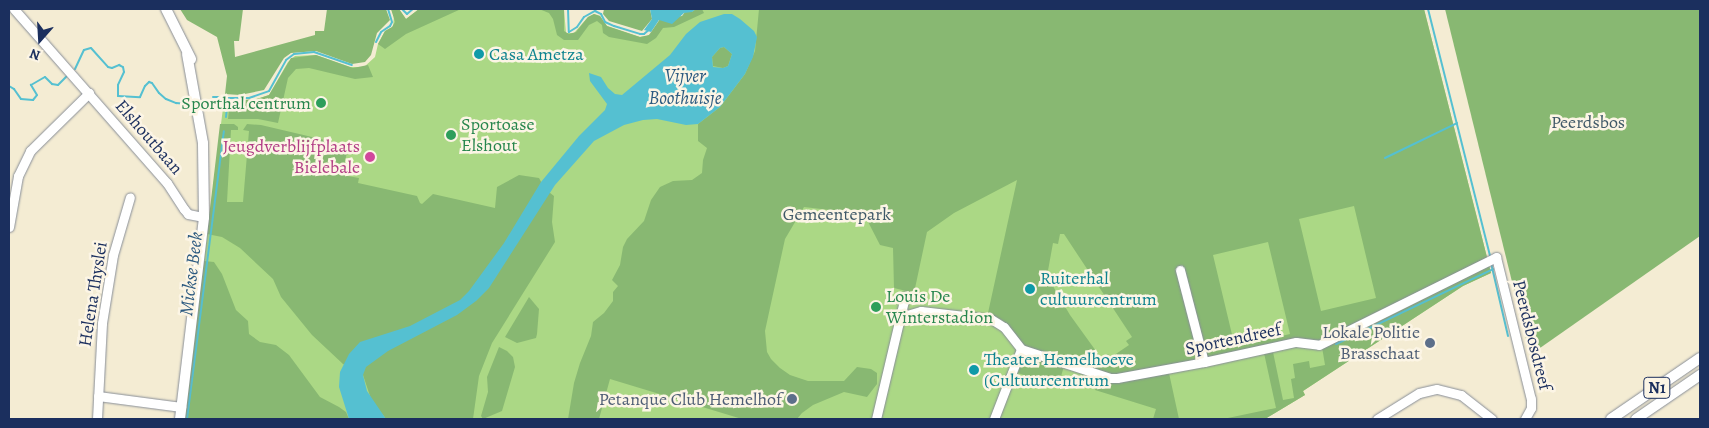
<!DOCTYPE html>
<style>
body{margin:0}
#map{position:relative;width:1709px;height:428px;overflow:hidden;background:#f4ecd3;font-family:Alegreya,serif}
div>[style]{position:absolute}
.green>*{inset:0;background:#abd885}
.forest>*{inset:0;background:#88b872}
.water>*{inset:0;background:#55c0d1}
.stream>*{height:2px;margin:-1px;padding:0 1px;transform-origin:1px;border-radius:1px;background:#55c0d1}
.roads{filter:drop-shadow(0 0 1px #888e98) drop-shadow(0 0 1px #888e98)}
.minor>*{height:9px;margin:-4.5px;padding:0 4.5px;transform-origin:4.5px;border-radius:4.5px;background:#fff}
.major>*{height:10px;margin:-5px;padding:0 5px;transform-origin:5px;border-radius:5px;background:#fff}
.dots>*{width:14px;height:14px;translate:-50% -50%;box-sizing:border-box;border:2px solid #fcf5e5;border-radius:50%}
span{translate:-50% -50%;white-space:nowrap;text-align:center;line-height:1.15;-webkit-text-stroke:5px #fcf5e5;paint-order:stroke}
.shield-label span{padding:1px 4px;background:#fcf5e5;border:1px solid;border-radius:4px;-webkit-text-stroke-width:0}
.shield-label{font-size:16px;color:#1b2f5e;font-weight:700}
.culture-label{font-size:18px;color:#0d838f}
.left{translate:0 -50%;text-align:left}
.leisure-label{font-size:18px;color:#27864d}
.right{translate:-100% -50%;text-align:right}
.park-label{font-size:18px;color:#3f5968}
.street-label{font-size:18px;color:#1b2f5e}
.hotel-label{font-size:18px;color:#b23c85}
.service-label{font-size:18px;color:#4e5e75}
.water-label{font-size:19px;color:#2c5a80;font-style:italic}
.frame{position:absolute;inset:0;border:10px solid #1b2f5e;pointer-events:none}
.north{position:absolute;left:15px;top:15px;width:50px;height:50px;-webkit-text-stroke:4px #fcf5e5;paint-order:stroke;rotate:199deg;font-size:14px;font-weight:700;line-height:20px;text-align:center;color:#1b2f5e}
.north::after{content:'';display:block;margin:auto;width:18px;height:22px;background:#1b2f5e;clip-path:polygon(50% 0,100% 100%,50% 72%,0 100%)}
</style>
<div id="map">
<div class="green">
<div style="clip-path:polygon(391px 9px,399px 9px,406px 19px,419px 9px,564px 9px,566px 33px,574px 33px,588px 17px,594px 14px,600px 16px,607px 26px,640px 37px,647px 36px,696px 9px,1424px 9px,1491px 273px,1463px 286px,1303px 391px,1305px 395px,1265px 419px,184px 419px,224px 100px,250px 101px,269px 95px,288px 62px,295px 56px,316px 55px,350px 67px,364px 67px,375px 57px,378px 44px,385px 31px,393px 27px,394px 16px)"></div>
</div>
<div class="forest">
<div style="clip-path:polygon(180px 9px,243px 9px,239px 41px,234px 41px,235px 57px,315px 35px,315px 31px,324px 31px,327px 9px,386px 9px,390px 20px,377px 33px,371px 55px,365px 62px,352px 64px,316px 51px,291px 53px,284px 58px,264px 90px,240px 95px,225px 94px,227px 76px,217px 37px,187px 20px)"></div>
<div style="clip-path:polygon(391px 9px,399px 9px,406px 19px,419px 9px,461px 9px,406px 34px,385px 49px,378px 44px,385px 31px,392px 27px,395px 22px)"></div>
<div style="clip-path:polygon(539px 9px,564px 9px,564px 31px,569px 34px,576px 32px,588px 17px,594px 14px,600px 16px,607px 26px,640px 37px,649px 35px,660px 19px,682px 16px,685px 12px,692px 12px,696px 9px,702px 9px,704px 13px,674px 27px,663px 28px,656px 38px,647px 44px,609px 37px,603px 33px,602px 25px,597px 21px,589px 25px,578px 40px,564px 40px,557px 35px,553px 19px,549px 13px)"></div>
<div style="clip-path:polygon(604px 9px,650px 9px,652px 19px,642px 31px,609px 21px,603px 14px)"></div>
<div style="clip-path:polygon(evenodd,759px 9px,1424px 9px,1491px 273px,1463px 286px,1303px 391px,1305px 395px,1265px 419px,1223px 419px,1276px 408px,1264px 353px,1169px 373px,1179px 419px,1153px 419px,1156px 409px,1095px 390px,1099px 377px,1064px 366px,1058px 387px,1018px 373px,1025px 352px,1022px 342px,1002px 320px,988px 313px,1017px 180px,954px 213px,927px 232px,914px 293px,894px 288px,893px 248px,880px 245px,864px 214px,804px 207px,785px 239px,765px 331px,767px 352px,771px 359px,780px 368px,790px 375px,808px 381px,844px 381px,857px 367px,871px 369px,877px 373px,877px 384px,867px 397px,844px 392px,813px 405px,802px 413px,797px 419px,742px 419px,610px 379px,599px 419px,568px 419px,574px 383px,580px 363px,591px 336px,593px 322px,604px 313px,613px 301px,613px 292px,618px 286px,612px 280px,620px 265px,623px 247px,627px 239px,644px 221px,651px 200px,660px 187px,673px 181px,692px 180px,702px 173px,703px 160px,707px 148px,698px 141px,698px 124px,720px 107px,745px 74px,755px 51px,759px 9px,1354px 206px,1376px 298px,1321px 311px,1299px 219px,1354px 206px,759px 9px,1060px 234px,1064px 234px,1132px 337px,1126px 341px,1129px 345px,1110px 358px,1108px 354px,1095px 362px,1089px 356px,1096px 351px,1070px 315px,1047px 276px,1053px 243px,1058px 244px,1060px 234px,759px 9px,1268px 242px,1290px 334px,1235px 347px,1213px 255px,1268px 242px,759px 9px,1303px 346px,1311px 349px,1322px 347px,1325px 365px,1310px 368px,1309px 361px,1293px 364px,1295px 378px,1291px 379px,1294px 398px,1283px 400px,1273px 352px,1303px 346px)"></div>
<div style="clip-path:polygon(1445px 9px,1700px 9px,1700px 236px,1530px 355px)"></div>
<div style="clip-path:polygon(724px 47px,732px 54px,728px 66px,723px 68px,713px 66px,712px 57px,720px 48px)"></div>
<div style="clip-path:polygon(316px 55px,353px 68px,368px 65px,373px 77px,355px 79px,309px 68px,296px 69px,288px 78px,278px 123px,258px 119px,228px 119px,230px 101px,257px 99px,269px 95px,291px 58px)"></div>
<div style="clip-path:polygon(220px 124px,234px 124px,238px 127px,238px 130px,231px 130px,227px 202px,243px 202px,249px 131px,243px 130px,247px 124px,261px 125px,346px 145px,348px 148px,342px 175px,359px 178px,358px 183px,417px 196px,420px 203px,422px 204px,433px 194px,495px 208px,497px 187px,519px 175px,539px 178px,545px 189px,554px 196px,552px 222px,555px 242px,492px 343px,479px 376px,473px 419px,386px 419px,371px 399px,363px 375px,343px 364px,312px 335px,281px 297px,273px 279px,240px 248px,222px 237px,207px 234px)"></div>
<div style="clip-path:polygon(204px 261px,214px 262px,222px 274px,236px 310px,248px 321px,249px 334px,260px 342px,276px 345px,289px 355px,320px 397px,339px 407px,346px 412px,349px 419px,183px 419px)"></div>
<div style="clip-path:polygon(529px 297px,539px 309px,537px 334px,536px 338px,517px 343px,505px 337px)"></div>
<div style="clip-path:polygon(499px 347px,507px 351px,513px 357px,515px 367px,502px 411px,483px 419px,481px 416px,488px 392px,487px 377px)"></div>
</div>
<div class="water">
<div style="clip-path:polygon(650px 9px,696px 9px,692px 12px,684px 13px,672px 24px,659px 20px,651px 32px,644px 30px,652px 19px)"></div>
<div style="clip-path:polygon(evenodd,724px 14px,732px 14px,740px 19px,754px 31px,757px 37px,753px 57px,745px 74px,720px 107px,698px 124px,686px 125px,657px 119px,643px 120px,624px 125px,594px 141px,555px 185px,489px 288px,476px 301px,457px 315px,388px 351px,366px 367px,363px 375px,367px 391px,386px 419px,349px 419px,339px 387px,340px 372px,349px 354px,360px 342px,410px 326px,460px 300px,469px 291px,504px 243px,541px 182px,579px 136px,605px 110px,607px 104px,590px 81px,589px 73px,601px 77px,608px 88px,615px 94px,622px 95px,670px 55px,686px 34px,700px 22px,724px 14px,724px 47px,732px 54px,728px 66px,723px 68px,713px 67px,712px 57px,720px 48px,724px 47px)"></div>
</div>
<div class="stream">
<div style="left:402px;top:9px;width:7px;rotate:45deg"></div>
<div style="left:407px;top:14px;width:8px;rotate:-40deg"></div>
<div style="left:568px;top:9px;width:23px;rotate:88deg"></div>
<div style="left:569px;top:32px;width:9px;rotate:-32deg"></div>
<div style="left:577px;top:27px;width:12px;rotate:-55deg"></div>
<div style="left:584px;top:17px;width:13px;rotate:-29deg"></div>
<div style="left:595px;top:11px;width:7px;rotate:27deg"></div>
<div style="left:601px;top:14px;width:9px;rotate:63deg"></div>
<div style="left:605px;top:22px;width:10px;rotate:24deg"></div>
<div style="left:614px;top:26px;width:27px;rotate:17deg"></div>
<div style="left:640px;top:34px;width:4px"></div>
<div style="left:644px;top:34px;width:8px;rotate:-40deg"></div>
<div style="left:1428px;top:9px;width:254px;rotate:75.9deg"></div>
<div style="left:376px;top:42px;width:11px;rotate:-63deg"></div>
<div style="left:381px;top:32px;width:11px;rotate:-34deg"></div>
<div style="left:390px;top:26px;width:4px;rotate:-63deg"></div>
<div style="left:392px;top:22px;width:14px;rotate:-107deg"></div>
<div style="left:75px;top:69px;width:21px;rotate:-65deg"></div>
<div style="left:84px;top:50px;width:7px;rotate:-16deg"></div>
<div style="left:91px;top:48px;width:25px;rotate:48deg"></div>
<div style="left:108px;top:67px;width:4px;rotate:14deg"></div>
<div style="left:112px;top:68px;width:8px;rotate:-23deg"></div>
<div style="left:119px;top:65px;width:4px;rotate:27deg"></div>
<div style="left:123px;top:67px;width:5px;rotate:79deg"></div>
<div style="left:124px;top:72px;width:14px;rotate:115deg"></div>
<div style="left:118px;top:85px;width:11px;rotate:90deg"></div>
<div style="left:118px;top:96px;width:22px;rotate:3deg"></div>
<div style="left:140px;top:97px;width:12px;rotate:-66deg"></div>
<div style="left:145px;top:86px;width:6px;rotate:-45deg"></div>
<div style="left:149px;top:82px;width:3px;rotate:18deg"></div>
<div style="left:152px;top:83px;width:12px;rotate:55deg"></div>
<div style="left:159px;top:93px;width:9px;rotate:41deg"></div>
<div style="left:166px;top:99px;width:11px;rotate:22deg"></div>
<div style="left:176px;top:103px;width:12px;rotate:5deg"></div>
<div style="left:9px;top:86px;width:6px;rotate:31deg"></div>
<div style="left:14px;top:89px;width:12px;rotate:55deg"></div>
<div style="left:21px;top:99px;width:12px;rotate:5deg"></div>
<div style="left:33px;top:100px;width:6px;rotate:-51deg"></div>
<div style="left:37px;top:95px;width:12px;rotate:-121deg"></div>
<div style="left:31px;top:85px;width:16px;rotate:-30deg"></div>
<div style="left:45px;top:77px;width:10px;rotate:45deg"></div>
<div style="left:52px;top:84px;width:6px;rotate:9deg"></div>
<div style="left:58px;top:85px;width:13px;rotate:-45deg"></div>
<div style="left:213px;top:97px;width:5px"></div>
<div style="left:225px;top:98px;width:24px"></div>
<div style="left:249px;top:98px;width:21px;rotate:-19deg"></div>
<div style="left:269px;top:91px;width:35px;rotate:-61deg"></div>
<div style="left:286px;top:60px;width:10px;rotate:-37deg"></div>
<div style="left:294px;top:54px;width:20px;rotate:-6deg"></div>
<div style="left:314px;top:52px;width:40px;rotate:18.9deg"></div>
<div style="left:226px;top:117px;width:19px;rotate:-84deg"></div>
<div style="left:1385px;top:158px;width:80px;rotate:-25.9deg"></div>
<div style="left:1491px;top:263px;width:75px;rotate:76.9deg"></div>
<div style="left:1336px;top:344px;width:174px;rotate:-25.5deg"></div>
<div style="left:187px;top:419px;width:290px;rotate:-82.7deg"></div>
</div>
<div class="roads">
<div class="minor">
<div style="left:14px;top:9px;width:232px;rotate:48.7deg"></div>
<div style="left:167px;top:183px;width:31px;rotate:57deg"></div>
<div style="left:184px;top:209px;width:6px;rotate:51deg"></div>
<div style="left:188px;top:214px;width:16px;rotate:11deg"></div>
<div style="left:9px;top:227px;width:52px;rotate:-80deg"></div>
<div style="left:18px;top:176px;width:28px;rotate:-64deg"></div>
<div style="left:30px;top:151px;width:83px;rotate:-44.5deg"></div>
<div style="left:1180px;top:270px;width:95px;rotate:75.4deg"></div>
<div style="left:900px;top:317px;width:22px;rotate:-16deg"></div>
<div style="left:921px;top:311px;width:70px;rotate:6.5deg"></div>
<div style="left:991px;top:319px;width:15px;rotate:32deg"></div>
<div style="left:1004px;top:327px;width:28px;rotate:52deg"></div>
<div style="left:1021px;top:349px;width:75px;rotate:111.1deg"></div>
<div style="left:1021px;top:349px;width:94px;rotate:18deg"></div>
<div style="left:1110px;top:378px;width:7px"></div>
<div style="left:1117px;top:378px;width:88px;rotate:-10.4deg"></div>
<div style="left:1204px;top:362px;width:94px;rotate:-12.3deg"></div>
<div style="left:1296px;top:342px;width:23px;rotate:7deg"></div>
<div style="left:1319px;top:345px;width:198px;rotate:-26.4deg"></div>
<div style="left:1496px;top:257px;width:146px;rotate:76.2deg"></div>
<div style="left:1531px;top:399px;width:9px;rotate:90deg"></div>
<div style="left:1531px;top:408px;width:13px;rotate:119deg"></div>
<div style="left:98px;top:396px;width:84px;rotate:7.5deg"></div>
<div style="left:97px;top:419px;width:96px;rotate:-87deg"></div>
<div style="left:102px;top:323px;width:69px;rotate:-80.8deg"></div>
<div style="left:113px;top:255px;width:60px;rotate:-73.7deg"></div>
<div style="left:876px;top:419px;width:126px;rotate:-76.7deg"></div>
<div style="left:1377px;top:419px;width:49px;rotate:-31.8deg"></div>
<div style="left:1419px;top:393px;width:18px;rotate:-13deg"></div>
<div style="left:1437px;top:389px;width:25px;rotate:14deg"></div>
<div style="left:1461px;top:395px;width:39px;rotate:38deg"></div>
</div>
<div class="major">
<div style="left:166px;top:9px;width:56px;rotate:63.4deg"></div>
<div style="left:180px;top:419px;width:203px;rotate:-83.2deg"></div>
<div style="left:204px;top:217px;width:74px;rotate:-90.8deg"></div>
<div style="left:203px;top:143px;width:90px;rotate:-100.2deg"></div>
<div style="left:1611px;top:419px;width:108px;rotate:-34.4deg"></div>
<div style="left:1636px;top:419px;width:78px;rotate:-34.5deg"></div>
</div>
</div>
<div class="dots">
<div style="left:479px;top:54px;background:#0f9aa8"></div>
<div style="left:321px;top:103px;background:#2e9e5b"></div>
<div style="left:451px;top:135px;background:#2e9e5b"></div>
<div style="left:370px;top:157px;background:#d1479c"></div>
<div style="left:1030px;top:289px;background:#0f9aa8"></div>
<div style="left:876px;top:307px;background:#2e9e5b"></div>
<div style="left:1430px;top:343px;background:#5c6f8a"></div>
<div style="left:974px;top:370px;background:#0f9aa8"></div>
<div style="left:792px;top:399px;background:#5c6f8a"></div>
</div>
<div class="shield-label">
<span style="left:1657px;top:388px">N1</span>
</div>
<div class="culture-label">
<span class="left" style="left:489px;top:54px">Casa Ametza</span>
<span class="left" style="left:1040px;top:289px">Ruiterhal<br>cultuurcentrum</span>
<span class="left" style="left:984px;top:370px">Theater Hemelhoeve<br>(Cultuurcentrum</span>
</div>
<div class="leisure-label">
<span class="right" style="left:311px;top:103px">Sporthal centrum</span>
<span class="left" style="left:461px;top:135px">Sportoase<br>Elshout</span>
<span class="left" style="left:886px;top:307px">Louis De<br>Winterstadion</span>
</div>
<div class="park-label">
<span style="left:1588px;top:122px">Peerdsbos</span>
<span style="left:837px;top:214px">Gemeentepark</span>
</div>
<div class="street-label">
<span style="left:149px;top:137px;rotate:49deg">Elshoutbaan</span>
<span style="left:93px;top:294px;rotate:-81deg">Helena Thyslei</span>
<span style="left:1532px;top:335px;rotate:76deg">Peerdsbosdreef</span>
<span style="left:1233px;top:339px;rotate:-12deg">Sportendreef</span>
</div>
<div class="hotel-label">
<span class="right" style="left:360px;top:157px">Jeugdverblijfplaats<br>Bielebale</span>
</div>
<div class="service-label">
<span class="right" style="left:1420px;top:343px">Lokale Politie<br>Brasschaat</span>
<span class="right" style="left:782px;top:399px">Petanque Club Hemelhof</span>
</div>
<div class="water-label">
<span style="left:685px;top:88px">Vijver<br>Boothuisje</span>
<span style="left:192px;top:274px;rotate:-83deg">Mickse Beek</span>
</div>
<div class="frame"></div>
<div class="north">N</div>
</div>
